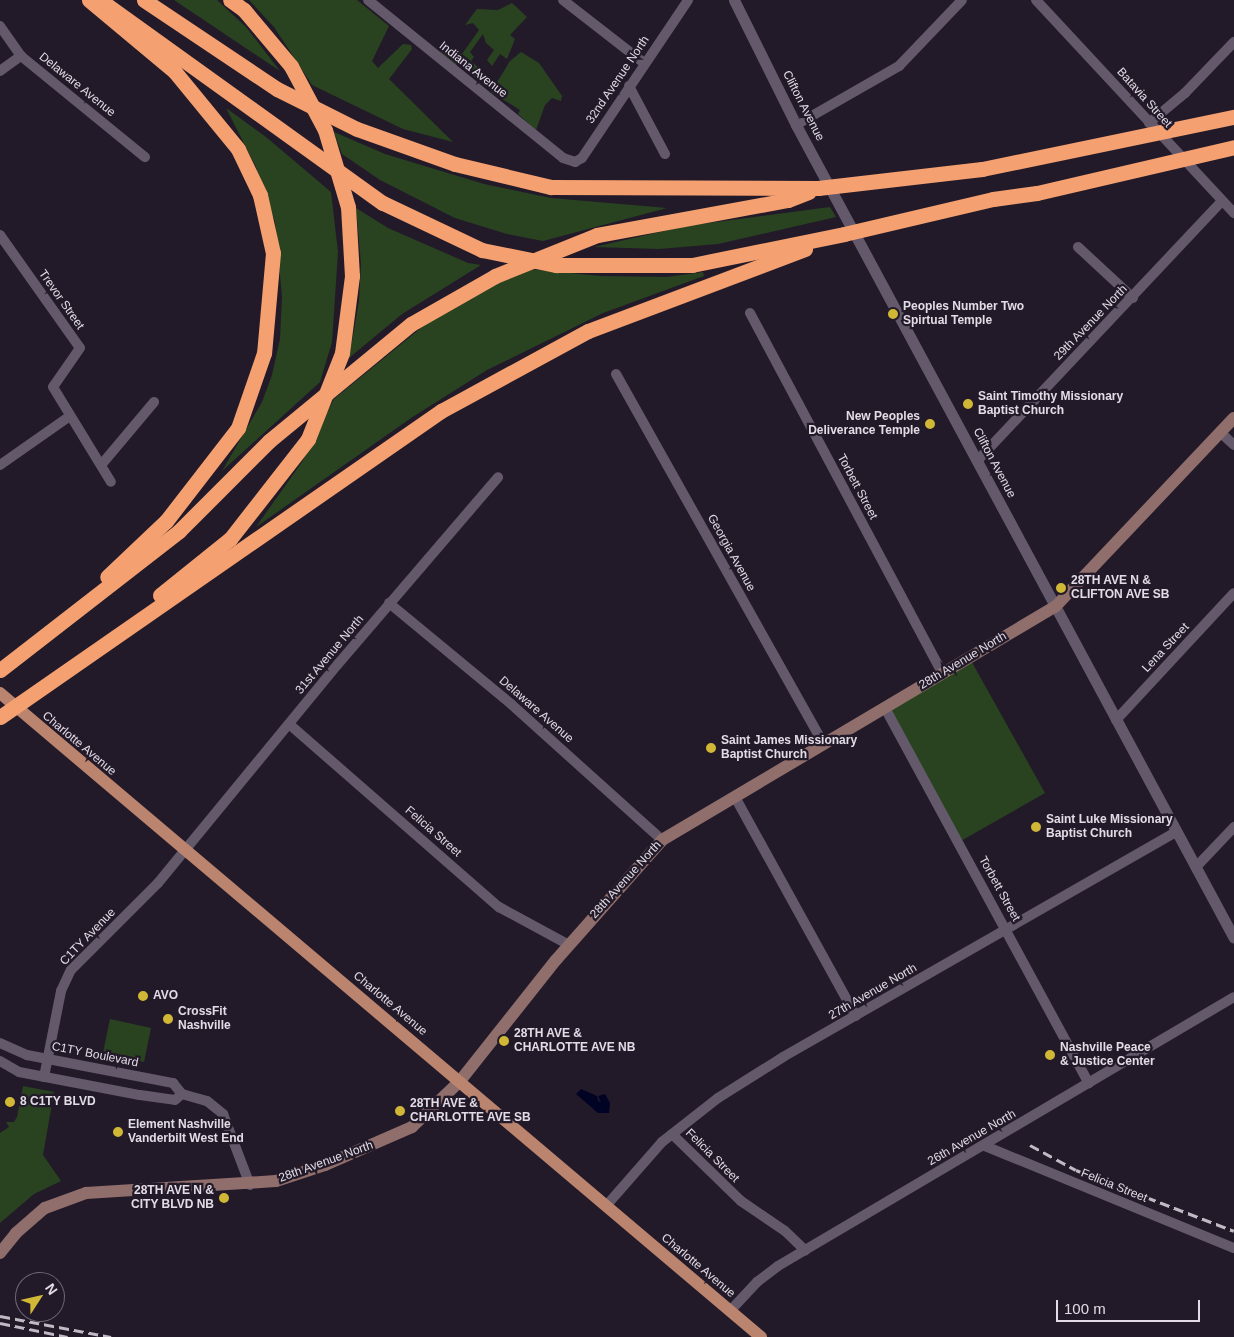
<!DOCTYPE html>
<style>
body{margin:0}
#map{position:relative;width:1234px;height:1337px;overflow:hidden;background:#231a29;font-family:Helvetica,sans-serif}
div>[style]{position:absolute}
.green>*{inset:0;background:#294320}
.water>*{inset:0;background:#000324}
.minor>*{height:10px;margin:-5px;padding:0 5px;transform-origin:5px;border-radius:5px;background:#63596b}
.tertiary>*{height:11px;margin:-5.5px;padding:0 5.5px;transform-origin:5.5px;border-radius:5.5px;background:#63596b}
.secondary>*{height:12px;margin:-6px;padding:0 6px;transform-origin:6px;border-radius:6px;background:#8f6e6c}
.primary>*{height:12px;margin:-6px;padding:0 6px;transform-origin:6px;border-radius:6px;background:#bb846e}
.motorway>*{height:15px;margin:-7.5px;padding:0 7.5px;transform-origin:7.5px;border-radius:7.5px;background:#f5a070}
.rail>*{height:3px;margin-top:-1.5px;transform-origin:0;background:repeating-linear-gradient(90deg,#c0bac4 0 10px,transparent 0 15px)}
.dots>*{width:14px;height:14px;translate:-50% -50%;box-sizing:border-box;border:2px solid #231a29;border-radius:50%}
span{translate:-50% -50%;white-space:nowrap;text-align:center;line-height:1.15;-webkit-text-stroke:4.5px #231a29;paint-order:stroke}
.street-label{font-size:12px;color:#e2dce6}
.poi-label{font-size:12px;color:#e2dce6;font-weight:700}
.left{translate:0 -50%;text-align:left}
.right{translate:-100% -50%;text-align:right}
.north{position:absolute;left:15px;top:1272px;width:50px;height:50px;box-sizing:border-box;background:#231a29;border:1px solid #6f6875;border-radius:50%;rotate:55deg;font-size:14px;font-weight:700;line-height:20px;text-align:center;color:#e2dce6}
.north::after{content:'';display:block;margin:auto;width:18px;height:22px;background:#d1b736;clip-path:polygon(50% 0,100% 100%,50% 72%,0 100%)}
.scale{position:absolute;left:1056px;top:1300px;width:144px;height:22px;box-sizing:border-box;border:2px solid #e2dce6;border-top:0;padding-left:6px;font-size:15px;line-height:18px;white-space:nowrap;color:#e2dce6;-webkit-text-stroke:4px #231a29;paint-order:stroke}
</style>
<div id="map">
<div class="green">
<div style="clip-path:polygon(174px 0,217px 0,246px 27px,280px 71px)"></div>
<div style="clip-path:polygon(249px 0,357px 0,389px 26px,372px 61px,378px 68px,403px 44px,411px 45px,412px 49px,389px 79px,453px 142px,403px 129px,312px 85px,274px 27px)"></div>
<div style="clip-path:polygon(512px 3px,527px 17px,510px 35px,515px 39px,507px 59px,500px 54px,492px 66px,487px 60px,494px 50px,486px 43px,483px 34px,470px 52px,474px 57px,471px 61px,480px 69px,476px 78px,465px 69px,471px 61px,462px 54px,455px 60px,457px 66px,440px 52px,447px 43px,455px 51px,462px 54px,479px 30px,473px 23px,465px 25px,477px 9px,498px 10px)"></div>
<div style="clip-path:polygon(521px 52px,539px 63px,562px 96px,561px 101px,552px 98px,545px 105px,536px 130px,518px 114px,520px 110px,491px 92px,510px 61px)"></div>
<div style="clip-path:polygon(226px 108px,266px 137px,331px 192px,338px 252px,332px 342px,320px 382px,222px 471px,262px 402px,272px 375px,280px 339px,282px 297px,275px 222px,256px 167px)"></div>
<div style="clip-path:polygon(334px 132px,385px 154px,484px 184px,551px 198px,667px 208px,543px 241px,507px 234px,455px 218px,380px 180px,342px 154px)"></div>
<div style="clip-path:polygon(830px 207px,836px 217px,718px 244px,659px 249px,594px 247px,686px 226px)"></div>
<div style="clip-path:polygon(356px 208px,388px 228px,468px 263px,481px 265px,402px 314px,349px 358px,359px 301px,361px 264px)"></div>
<div style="clip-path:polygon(529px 269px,601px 276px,667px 277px,703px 272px,704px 276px,603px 313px,487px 370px,411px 418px,256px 527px,302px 462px,334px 399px,427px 323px,481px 291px)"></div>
<div style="clip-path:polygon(969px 657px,1045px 793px,959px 842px,885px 708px)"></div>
<div style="clip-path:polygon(110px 1019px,151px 1028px,144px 1062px,103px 1053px)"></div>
<div style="clip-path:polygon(23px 1086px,54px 1092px,43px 1155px,61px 1181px,34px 1194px,0 1223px,0 1133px,9px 1127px,6px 1122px,14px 1122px,17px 1117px)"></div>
</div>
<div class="water">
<div style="clip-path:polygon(581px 1089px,597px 1096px,598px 1100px,601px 1103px,598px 1096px,605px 1094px,610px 1103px,609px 1113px,598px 1113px,576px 1094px)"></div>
</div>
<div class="minor">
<div style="left:368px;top:0;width:251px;rotate:39deg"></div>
<div style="left:563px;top:158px;width:13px;rotate:18deg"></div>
<div style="left:575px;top:162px;width:8px;rotate:-30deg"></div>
<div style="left:582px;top:158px;width:190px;rotate:-56.1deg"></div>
<div style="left:563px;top:0;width:103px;rotate:37.9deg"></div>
<div style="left:1036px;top:0;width:291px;rotate:47.1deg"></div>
<div style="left:0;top:26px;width:37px;rotate:55deg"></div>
<div style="left:21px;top:56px;width:160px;rotate:39.2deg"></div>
<div style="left:0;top:71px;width:26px;rotate:-36deg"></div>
<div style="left:629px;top:86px;width:77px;rotate:62.1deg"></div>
<div style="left:1149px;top:123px;width:47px;rotate:-39.8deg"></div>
<div style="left:1185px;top:93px;width:71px;rotate:-46.1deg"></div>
<div style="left:796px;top:125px;width:119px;rotate:-29.8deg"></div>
<div style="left:899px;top:66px;width:91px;rotate:-46.3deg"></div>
<div style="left:0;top:235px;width:138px;rotate:54.7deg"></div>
<div style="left:80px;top:348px;width:47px;rotate:124.7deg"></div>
<div style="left:53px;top:387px;width:111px;rotate:58.6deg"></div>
<div style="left:1078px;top:247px;width:75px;rotate:42.8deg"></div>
<div style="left:750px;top:313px;width:408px;rotate:61.9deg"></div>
<div style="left:616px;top:374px;width:424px;rotate:60.7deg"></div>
<div style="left:1220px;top:432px;width:19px;rotate:43deg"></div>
<div style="left:977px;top:461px;width:357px;rotate:-46.7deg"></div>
<div style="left:102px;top:464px;width:81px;rotate:-50deg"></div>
<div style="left:0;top:465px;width:85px;rotate:-35deg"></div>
<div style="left:389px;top:603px;width:158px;rotate:39.6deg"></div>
<div style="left:511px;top:704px;width:203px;rotate:42deg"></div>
<div style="left:885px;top:708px;width:427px;rotate:61.5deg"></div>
<div style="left:1116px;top:720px;width:173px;rotate:-47.1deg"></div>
<div style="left:289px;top:724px;width:279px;rotate:41.1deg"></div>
<div style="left:499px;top:907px;width:80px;rotate:28.5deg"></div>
<div style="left:735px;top:797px;width:250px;rotate:61.1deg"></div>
<div style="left:1197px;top:866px;width:54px;rotate:-46.5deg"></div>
<div style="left:0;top:1043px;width:30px;rotate:24deg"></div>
<div style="left:27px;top:1055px;width:149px;rotate:10.9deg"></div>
<div style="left:173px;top:1083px;width:14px;rotate:51deg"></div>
<div style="left:0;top:1061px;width:22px;rotate:30deg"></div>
<div style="left:19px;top:1072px;width:123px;rotate:10.8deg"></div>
<div style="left:140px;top:1095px;width:35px;rotate:8deg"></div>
<div style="left:175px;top:1100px;width:9px;rotate:-41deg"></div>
<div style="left:44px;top:1077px;width:88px;rotate:-78.8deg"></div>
<div style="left:61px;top:991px;width:23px;rotate:-65deg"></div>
<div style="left:71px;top:970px;width:123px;rotate:-45deg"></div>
<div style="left:158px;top:883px;width:283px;rotate:-50.6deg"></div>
<div style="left:338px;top:664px;width:246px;rotate:-49.4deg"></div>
<div style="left:182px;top:1094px;width:26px;rotate:16deg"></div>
<div style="left:207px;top:1101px;width:21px;rotate:39deg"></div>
<div style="left:223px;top:1114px;width:76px;rotate:69.2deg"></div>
<div style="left:672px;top:1134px;width:96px;rotate:44.2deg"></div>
<div style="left:741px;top:1201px;width:53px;rotate:34.3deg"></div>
<div style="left:785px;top:1231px;width:28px;rotate:44deg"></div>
<div style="left:985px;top:1146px;width:269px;rotate:22.3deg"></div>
<div style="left:606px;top:1206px;width:85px;rotate:-48.8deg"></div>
<div style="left:662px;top:1142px;width:71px;rotate:-38.2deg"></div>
<div style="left:718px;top:1098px;width:77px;rotate:-32.2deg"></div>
<div style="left:783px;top:1057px;width:453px;rotate:-29.8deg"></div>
<div style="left:730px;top:1311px;width:40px;rotate:-47deg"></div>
<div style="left:757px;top:1282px;width:26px;rotate:-37deg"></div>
<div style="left:778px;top:1266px;width:529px;rotate:-30.54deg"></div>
</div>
<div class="tertiary">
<div style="left:734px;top:0;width:140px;rotate:63.6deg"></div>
<div style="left:796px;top:125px;width:923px;rotate:61.69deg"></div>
</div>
<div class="secondary">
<div style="left:0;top:1253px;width:26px;rotate:-51deg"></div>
<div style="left:16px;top:1233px;width:38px;rotate:-41deg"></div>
<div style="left:45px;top:1208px;width:44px;rotate:-20.1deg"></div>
<div style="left:86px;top:1193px;width:190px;rotate:-3.6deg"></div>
<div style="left:276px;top:1181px;width:52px;rotate:-18.1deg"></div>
<div style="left:325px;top:1165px;width:95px;rotate:-23.6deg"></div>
<div style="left:412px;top:1127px;width:66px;rotate:-43.8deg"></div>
<div style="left:460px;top:1081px;width:154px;rotate:-51.6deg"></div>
<div style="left:556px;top:960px;width:160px;rotate:-48.5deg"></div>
<div style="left:662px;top:840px;width:457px;rotate:-30.7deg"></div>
<div style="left:1055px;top:607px;width:260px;rotate:-46.6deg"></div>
</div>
<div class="primary">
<div style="left:0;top:693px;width:997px;rotate:40.24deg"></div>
</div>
<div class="motorway">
<div style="left:89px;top:0;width:112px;rotate:39.9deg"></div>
<div style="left:175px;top:72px;width:99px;rotate:50.7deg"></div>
<div style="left:238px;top:149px;width:51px;rotate:64.4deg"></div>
<div style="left:260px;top:195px;width:59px;rotate:77.4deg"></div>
<div style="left:273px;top:253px;width:100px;rotate:95.1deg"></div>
<div style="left:264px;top:353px;width:79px;rotate:109.1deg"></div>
<div style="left:238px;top:428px;width:118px;rotate:127.7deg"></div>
<div style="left:166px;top:521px;width:81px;rotate:136.5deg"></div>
<div style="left:100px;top:0;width:348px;rotate:35.7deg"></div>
<div style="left:383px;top:203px;width:110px;rotate:25.4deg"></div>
<div style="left:482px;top:250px;width:76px;rotate:11.5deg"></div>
<div style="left:556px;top:265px;width:136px"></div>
<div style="left:692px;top:265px;width:155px;rotate:-11.5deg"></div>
<div style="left:844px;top:234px;width:153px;rotate:-13.2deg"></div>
<div style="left:993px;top:199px;width:44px;rotate:-7.8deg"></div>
<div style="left:1037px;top:193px;width:202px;rotate:-13.1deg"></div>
<div style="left:144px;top:0;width:160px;rotate:33.8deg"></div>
<div style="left:277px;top:89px;width:89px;rotate:26.6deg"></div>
<div style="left:357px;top:129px;width:104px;rotate:19.7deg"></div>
<div style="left:455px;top:164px;width:99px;rotate:13.5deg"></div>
<div style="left:551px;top:187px;width:267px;rotate:0.2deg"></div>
<div style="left:818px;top:188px;width:165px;rotate:-6.6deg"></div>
<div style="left:982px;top:169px;width:257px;rotate:-11.7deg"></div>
<div style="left:160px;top:595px;width:90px;rotate:-38.7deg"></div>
<div style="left:230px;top:539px;width:127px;rotate:-52deg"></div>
<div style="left:308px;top:439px;width:92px;rotate:-68.4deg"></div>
<div style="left:342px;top:353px;width:78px;rotate:-82.6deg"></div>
<div style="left:352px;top:276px;width:69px;rotate:-93.3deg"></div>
<div style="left:348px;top:207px;width:80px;rotate:-106.6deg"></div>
<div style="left:325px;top:130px;width:72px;rotate:-118deg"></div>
<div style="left:291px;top:66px;width:73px;rotate:-130deg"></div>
<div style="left:244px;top:10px;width:17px;rotate:-144deg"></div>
<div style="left:0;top:670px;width:227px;rotate:-37.8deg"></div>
<div style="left:179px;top:531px;width:127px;rotate:-45deg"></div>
<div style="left:269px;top:441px;width:184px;rotate:-39.5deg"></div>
<div style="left:411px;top:324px;width:97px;rotate:-29.7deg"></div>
<div style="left:495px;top:276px;width:110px;rotate:-21.9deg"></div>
<div style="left:597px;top:235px;width:194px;rotate:-10.4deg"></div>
<div style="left:788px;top:200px;width:22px;rotate:-21deg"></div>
<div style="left:0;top:717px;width:537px;rotate:-34.76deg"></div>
<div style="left:441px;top:411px;width:167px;rotate:-28.6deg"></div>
<div style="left:588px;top:331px;width:232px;rotate:-20.7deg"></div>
</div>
<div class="rail">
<div style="left:1030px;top:1145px;width:52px;rotate:28.5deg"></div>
<div style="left:1076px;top:1170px;width:169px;rotate:21.1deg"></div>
<div style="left:0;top:1316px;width:113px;rotate:10.7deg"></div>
<div style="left:0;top:1323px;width:69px;rotate:11.6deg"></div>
</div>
<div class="dots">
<div style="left:893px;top:314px;background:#d1b736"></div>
<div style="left:968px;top:404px;background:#d1b736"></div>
<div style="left:930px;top:424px;background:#d1b736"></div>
<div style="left:1061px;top:588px;background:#d1b736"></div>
<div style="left:711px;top:748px;background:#d1b736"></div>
<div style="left:1036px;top:827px;background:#d1b736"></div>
<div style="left:143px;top:996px;background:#d1b736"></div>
<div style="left:168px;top:1019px;background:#d1b736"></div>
<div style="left:504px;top:1041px;background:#d1b736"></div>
<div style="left:1050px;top:1055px;background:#d1b736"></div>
<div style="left:10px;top:1102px;background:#d1b736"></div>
<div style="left:400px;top:1111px;background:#d1b736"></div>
<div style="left:118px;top:1132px;background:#d1b736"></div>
<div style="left:224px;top:1198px;background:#d1b736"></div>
</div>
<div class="street-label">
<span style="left:473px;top:70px;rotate:38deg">Indiana Avenue</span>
<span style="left:618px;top:80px;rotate:-56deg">32nd Avenue North</span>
<span style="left:77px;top:85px;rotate:39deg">Delaware Avenue</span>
<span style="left:1144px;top:98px;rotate:48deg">Batavia Street</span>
<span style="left:803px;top:106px;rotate:63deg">Clifton Avenue</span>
<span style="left:61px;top:300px;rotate:55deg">Trevor Street</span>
<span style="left:1091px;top:323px;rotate:-46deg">29th Avenue North</span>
<span style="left:994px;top:463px;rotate:62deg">Clifton Avenue</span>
<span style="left:857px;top:487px;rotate:62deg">Torbett Street</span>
<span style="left:731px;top:553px;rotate:61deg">Georgia Avenue</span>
<span style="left:1166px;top:648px;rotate:-47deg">Lena Street</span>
<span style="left:330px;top:655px;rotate:-50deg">31st Avenue North</span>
<span style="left:963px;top:661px;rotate:-31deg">28th Avenue North</span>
<span style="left:536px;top:710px;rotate:41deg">Delaware Avenue</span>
<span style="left:79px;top:744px;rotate:40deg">Charlotte Avenue</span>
<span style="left:433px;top:832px;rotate:41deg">Felicia Street</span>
<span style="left:626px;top:880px;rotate:-48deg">28th Avenue North</span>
<span style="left:999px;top:889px;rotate:61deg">Torbett Street</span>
<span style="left:88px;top:937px;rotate:-46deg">C1TY Avenue</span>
<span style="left:873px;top:992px;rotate:-30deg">27th Avenue North</span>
<span style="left:390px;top:1004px;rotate:40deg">Charlotte Avenue</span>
<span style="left:95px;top:1055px;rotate:11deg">C1TY Boulevard</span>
<span style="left:972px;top:1138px;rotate:-30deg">26th Avenue North</span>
<span style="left:712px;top:1156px;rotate:45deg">Felicia Street</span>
<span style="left:326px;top:1162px;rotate:-20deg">28th Avenue North</span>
<span style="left:1114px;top:1186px;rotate:22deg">Felicia Street</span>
<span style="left:698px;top:1266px;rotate:40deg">Charlotte Avenue</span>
</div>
<div class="poi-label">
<span class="left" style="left:903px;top:314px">Peoples Number Two<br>Spirtual Temple</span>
<span class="left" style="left:978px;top:404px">Saint Timothy Missionary<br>Baptist Church</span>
<span class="right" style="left:920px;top:424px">New Peoples<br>Deliverance Temple</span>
<span class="left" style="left:1071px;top:588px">28TH AVE N &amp;<br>CLIFTON AVE SB</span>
<span class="left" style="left:721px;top:748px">Saint James Missionary<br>Baptist Church</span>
<span class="left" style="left:1046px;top:827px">Saint Luke Missionary<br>Baptist Church</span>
<span class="left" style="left:153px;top:996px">AVO</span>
<span class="left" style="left:178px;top:1019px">CrossFit<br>Nashville</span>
<span class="left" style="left:514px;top:1041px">28TH AVE &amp;<br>CHARLOTTE AVE NB</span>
<span class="left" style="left:1060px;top:1055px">Nashville Peace<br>&amp; Justice Center</span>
<span class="left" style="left:20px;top:1102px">8 C1TY BLVD</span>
<span class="left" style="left:410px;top:1111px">28TH AVE &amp;<br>CHARLOTTE AVE SB</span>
<span class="left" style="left:128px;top:1132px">Element Nashville<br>Vanderbilt West End</span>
<span class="right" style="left:214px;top:1198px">28TH AVE N &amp;<br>CITY BLVD NB</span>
</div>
<div class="north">N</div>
<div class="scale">100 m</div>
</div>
